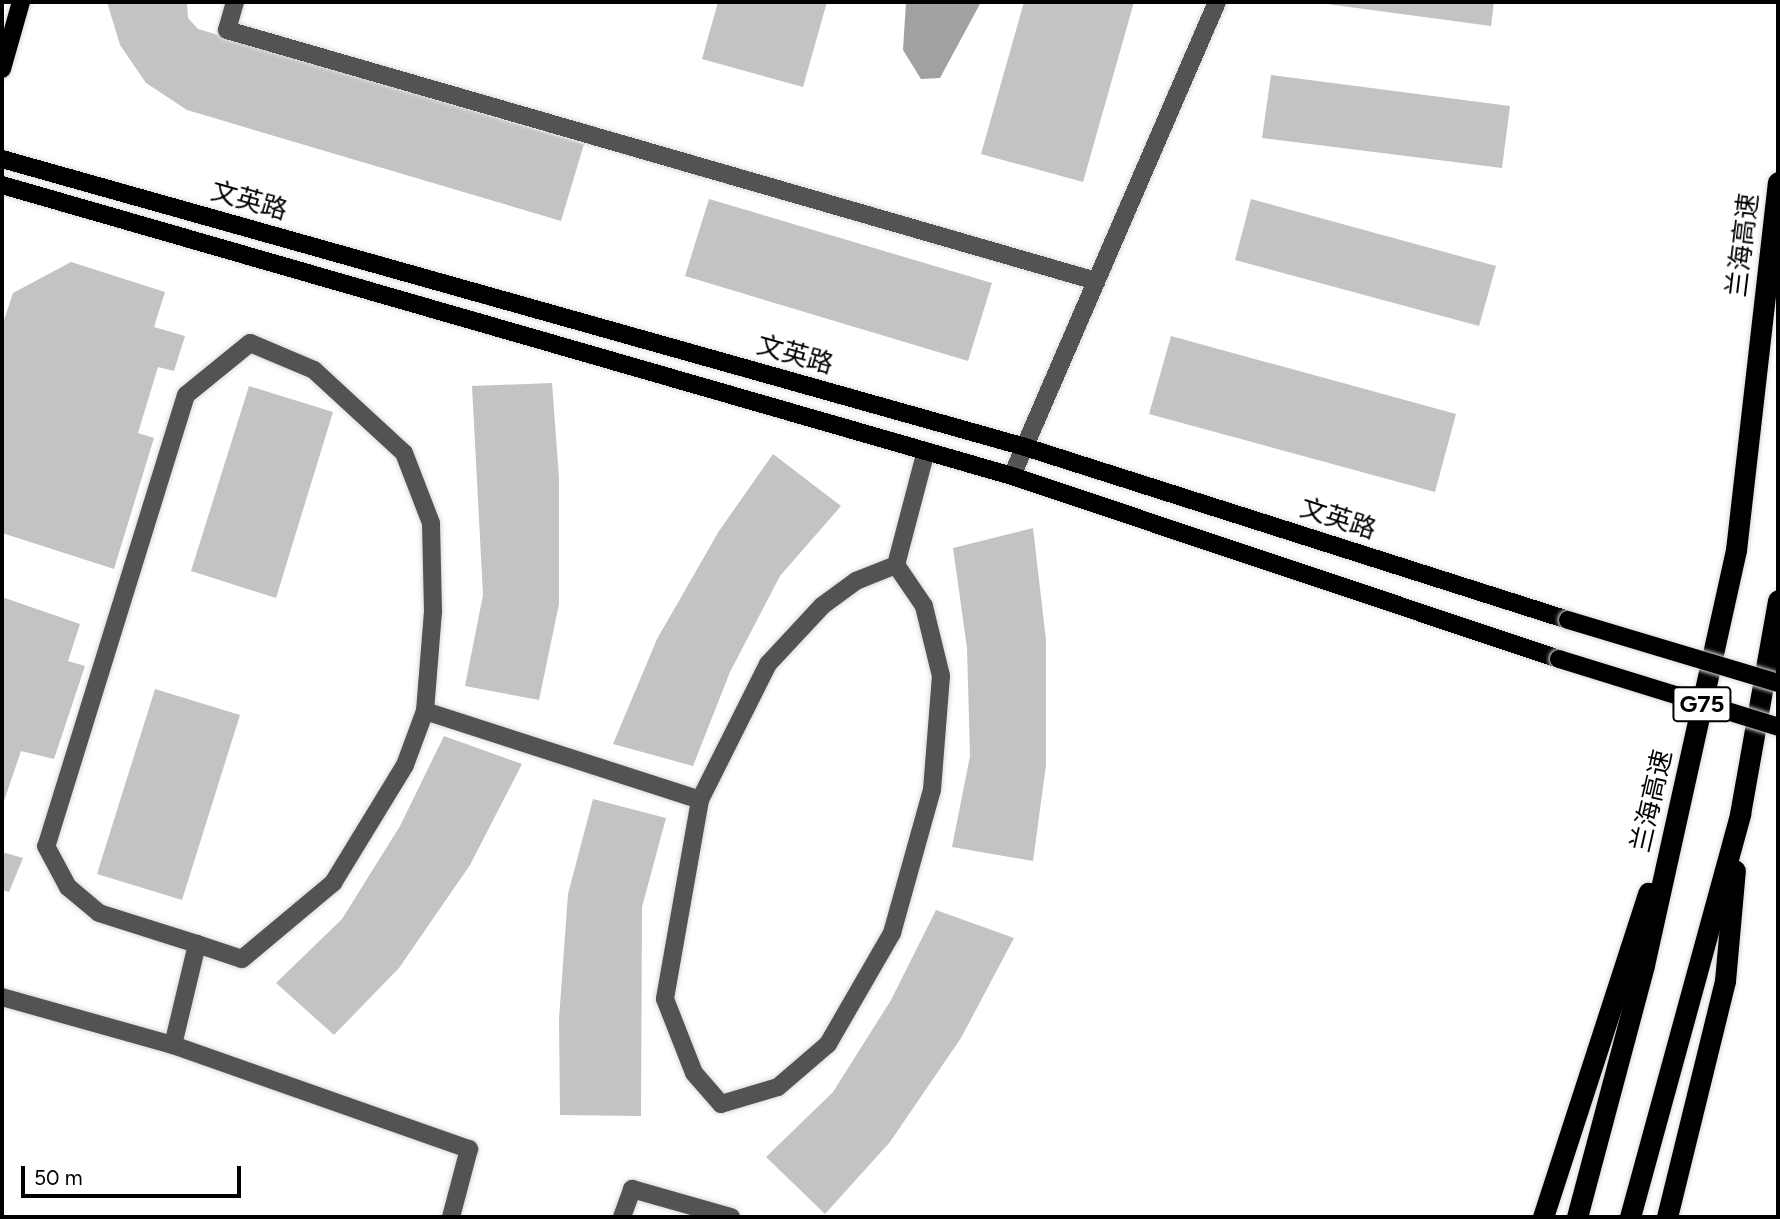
<!DOCTYPE html>
<meta charset="utf-8">
<style>
body{margin:0}
#map{position:relative;width:1780px;height:1219px;overflow:hidden;background:#fff;font-family:Figtree,"Noto Sans SC",sans-serif}
div>[style]{position:absolute}
.water>*{inset:0;background:#a1a1a1}
.building>*{inset:0;background:#c3c3c3}
.roads{filter:drop-shadow(0 0 2px #dbdbdb) drop-shadow(0 0 2px #dbdbdb)}
.minor>*{height:18px;margin:-9px;padding:0 9px;transform-origin:9px;border-radius:9px;background:#535353}
.major>*{height:18px;margin:-9px;padding:0 9px;transform-origin:9px;border-radius:9px;background:#000}
.highway>*{height:21px;margin:-10.5px;padding:0 10.5px;transform-origin:10.5px;border-radius:10.5px;background:#000}
.bridges{filter:drop-shadow(0 0 2px #dbdbdb) drop-shadow(0 0 2px #dbdbdb)}
.major-bridge>*{height:18px;margin:-9px;padding:0 9px;transform-origin:9px;border-radius:9px;background:#000}
span{translate:-50% -50%;white-space:nowrap;text-align:center;line-height:1.15;-webkit-text-stroke:7px #fff;paint-order:stroke}
.shield-label span{padding:2px 5px;background:#fff;border:2px solid;border-radius:5px;-webkit-text-stroke-width:0}
.shield-label{font-size:24px;color:#000;font-weight:700}
.street-label{font-size:26px;color:#000}
.frame{position:absolute;inset:0;border:4px solid #000;pointer-events:none}
.scale{position:absolute;left:21px;top:1166px;width:220px;height:32px;box-sizing:border-box;border:4px solid #000;border-top:0;padding-left:9px;font-size:21px;line-height:24px;white-space:nowrap;color:#000;-webkit-text-stroke:5px #fff;paint-order:stroke}
</style>
<div id="map">
<div class="water">
<div style="clip-path:polygon(906px 2px,981px 2px,940px 78px,921px 79px,903px 50px)"></div>
</div>
<div class="building">
<div style="clip-path:polygon(107px 2px,187px 2px,188px 18px,198px 29px,584px 144px,561px 221px,187px 110px,146px 83px,120px 45px)"></div>
<div style="clip-path:polygon(718px 2px,827px 2px,803px 87px,702px 59px)"></div>
<div style="clip-path:polygon(1024px 2px,1134px 2px,1083px 182px,981px 154px)"></div>
<div style="clip-path:polygon(1312px 2px,1494px 2px,1491px 26px)"></div>
<div style="clip-path:polygon(1271px 75px,1510px 106px,1502px 168px,1262px 138px)"></div>
<div style="clip-path:polygon(709px 199px,992px 283px,968px 361px,685px 276px)"></div>
<div style="clip-path:polygon(1251px 199px,1496px 266px,1479px 326px,1235px 260px)"></div>
<div style="clip-path:polygon(71px 262px,165px 292px,154px 327px,185px 336px,174px 371px,158px 367px,138px 433px,154px 438px,114px 569px,2px 533px,2px 326px,13px 293px)"></div>
<div style="clip-path:polygon(1171px 336px,1456px 414px,1435px 492px,1149px 414px)"></div>
<div style="clip-path:polygon(552px 383px,559px 478px,559px 604px,539px 700px,465px 686px,483px 595px,472px 386px)"></div>
<div style="clip-path:polygon(249px 386px,333px 412px,276px 598px,191px 571px)"></div>
<div style="clip-path:polygon(773px 454px,841px 506px,780px 576px,730px 672px,693px 766px,613px 744px,657px 639px,719px 531px)"></div>
<div style="clip-path:polygon(1033px 528px,1046px 640px,1046px 765px,1033px 861px,952px 847px,970px 756px,967px 648px,953px 548px)"></div>
<div style="clip-path:polygon(2px 597px,80px 624px,68px 661px,85px 666px,54px 759px,21px 751px,2px 807px)"></div>
<div style="clip-path:polygon(155px 689px,240px 715px,182px 900px,97px 874px)"></div>
<div style="clip-path:polygon(444px 736px,522px 764px,470px 865px,399px 968px,334px 1035px,276px 983px,342px 919px,400px 826px)"></div>
<div style="clip-path:polygon(593px 799px,666px 818px,642px 907px,641px 1116px,560px 1115px,559px 1019px,568px 894px)"></div>
<div style="clip-path:polygon(2px 852px,23px 858px,9px 892px,2px 890px)"></div>
<div style="clip-path:polygon(936px 910px,1014px 938px,961px 1038px,890px 1142px,825px 1214px,766px 1157px,833px 1092px,891px 1000px)"></div>
</div>
<div class="roads">
<div class="minor">
<div style="left:235px;top:2px;width:29px;rotate:106deg"></div>
<div style="left:227px;top:30px;width:905px;rotate:16.11deg"></div>
<div style="left:1012px;top:476px;width:516px;rotate:-66.61deg"></div>
<div style="left:896px;top:565px;width:43px;rotate:158.2deg"></div>
<div style="left:856px;top:581px;width:42px;rotate:143.7deg"></div>
<div style="left:822px;top:606px;width:79px;rotate:133deg"></div>
<div style="left:768px;top:664px;width:152px;rotate:116.6deg"></div>
<div style="left:700px;top:800px;width:202px;rotate:100deg"></div>
<div style="left:665px;top:999px;width:79px;rotate:68.6deg"></div>
<div style="left:694px;top:1073px;width:41px;rotate:48.9deg"></div>
<div style="left:721px;top:1104px;width:59px;rotate:-16.6deg"></div>
<div style="left:778px;top:1087px;width:66px;rotate:-40.7deg"></div>
<div style="left:828px;top:1044px;width:128px;rotate:-60deg"></div>
<div style="left:892px;top:933px;width:148px;rotate:-74.4deg"></div>
<div style="left:932px;top:790px;width:114px;rotate:-85.5deg"></div>
<div style="left:941px;top:676px;width:72px;rotate:-103.7deg"></div>
<div style="left:924px;top:606px;width:50px;rotate:-124.3deg"></div>
<div style="left:896px;top:565px;width:118px;rotate:-75.3deg"></div>
<div style="left:425px;top:711px;width:289px;rotate:17.9deg"></div>
<div style="left:2px;top:997px;width:178px;rotate:15.7deg"></div>
<div style="left:173px;top:1045px;width:314px;rotate:19.4deg"></div>
<div style="left:469px;top:1149px;width:70px;rotate:104.8deg"></div>
<div style="left:173px;top:1045px;width:104px;rotate:-76.6deg"></div>
<div style="left:197px;top:944px;width:47px;rotate:18.4deg"></div>
<div style="left:242px;top:959px;width:119px;rotate:-39.9deg"></div>
<div style="left:333px;top:883px;width:138px;rotate:-58.6deg"></div>
<div style="left:405px;top:765px;width:58px;rotate:-69.7deg"></div>
<div style="left:425px;top:711px;width:100px;rotate:-85.4deg"></div>
<div style="left:433px;top:611px;width:88px;rotate:-91.3deg"></div>
<div style="left:431px;top:523px;width:75px;rotate:-111.1deg"></div>
<div style="left:404px;top:453px;width:122px;rotate:-137.3deg"></div>
<div style="left:314px;top:370px;width:69px;rotate:-157.1deg"></div>
<div style="left:250px;top:343px;width:82px;rotate:140.9deg"></div>
<div style="left:186px;top:395px;width:472px;rotate:107.2deg"></div>
<div style="left:46px;top:846px;width:47px;rotate:61.8deg"></div>
<div style="left:68px;top:887px;width:40px;rotate:40deg"></div>
<div style="left:99px;top:913px;width:103px;rotate:17.6deg"></div>
<div style="left:622px;top:1217px;width:30px;rotate:-70deg"></div>
<div style="left:632px;top:1189px;width:103px;rotate:15.8deg"></div>
</div>
<div class="major">
<div style="left:2px;top:69px;width:70px;rotate:-74.2deg"></div>
<div style="left:2px;top:159px;width:1063px;rotate:15.72deg"></div>
<div style="left:1025px;top:447px;width:570px;rotate:17.67deg"></div>
<div style="left:2px;top:185px;width:1051px;rotate:16.07deg"></div>
<div style="left:1012px;top:476px;width:577px;rotate:18.5deg"></div>
</div>
<div class="highway">
<div style="left:1543px;top:1217px;width:341px;rotate:-72deg"></div>
<div style="left:1577px;top:1217px;width:261px;rotate:-75.1deg"></div>
<div style="left:1644px;top:965px;width:425px;rotate:-77.5deg"></div>
<div style="left:1736px;top:550px;width:370px;rotate:-83.5deg"></div>
<div style="left:1630px;top:1217px;width:418px;rotate:-74.7deg"></div>
<div style="left:1740px;top:814px;width:217px;rotate:-79.9deg"></div>
<div style="left:1667px;top:1217px;width:243px;rotate:-76.2deg"></div>
<div style="left:1725px;top:981px;width:111px;rotate:-84.9deg"></div>
</div>
</div>
<div class="bridges">
<div class="major-bridge">
<div style="left:1568px;top:620px;width:219px;rotate:16.7deg"></div>
<div style="left:1559px;top:659px;width:229px;rotate:17.2deg"></div>
</div>
</div>
<div class="shield-label">
<span style="left:1702px;top:704px">G75</span>
</div>
<div class="street-label">
<span style="left:249px;top:201px;rotate:16deg">文英路</span>
<span style="left:1743px;top:245px;rotate:-83deg">兰海高速</span>
<span style="left:795px;top:355px;rotate:16deg">文英路</span>
<span style="left:1338px;top:519px;rotate:18deg">文英路</span>
<span style="left:1652px;top:801px;rotate:-77deg">兰海高速</span>
</div>
<div class="frame"></div>
<div class="scale">50 m</div>
</div>
